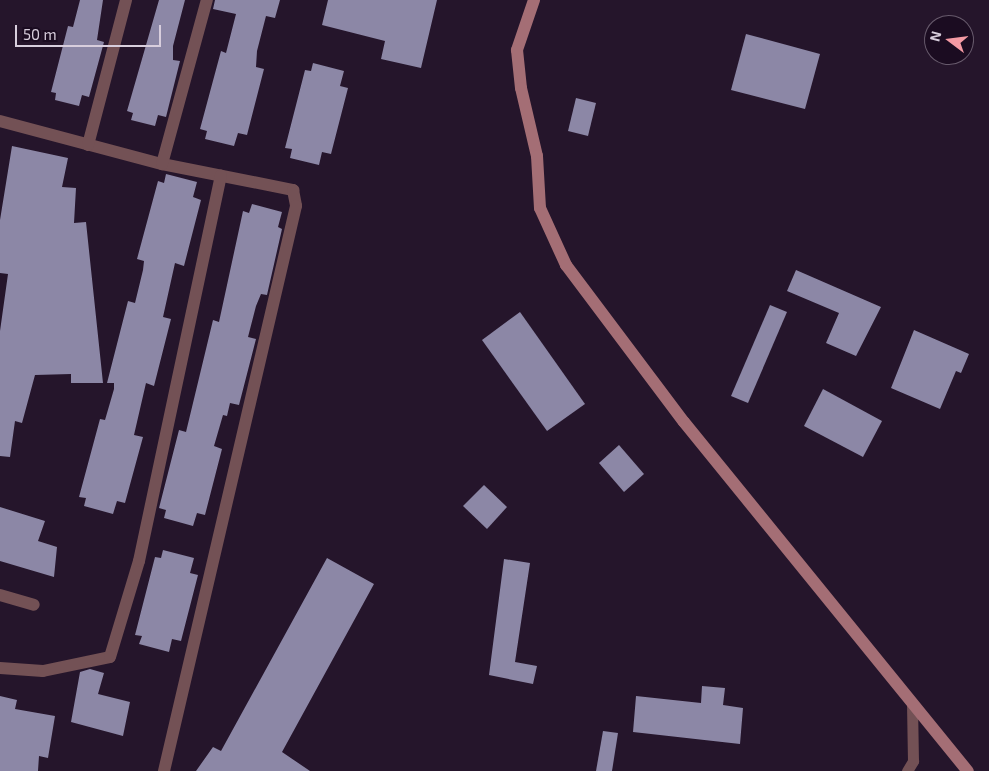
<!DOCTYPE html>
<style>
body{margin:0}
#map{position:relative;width:989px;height:771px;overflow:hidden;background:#25152b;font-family:"Exo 2",sans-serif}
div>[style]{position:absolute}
.building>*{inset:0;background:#8c87a6}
.lane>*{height:11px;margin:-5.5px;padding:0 5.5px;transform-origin:5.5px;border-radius:5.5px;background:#735155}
.street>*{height:12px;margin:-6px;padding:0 6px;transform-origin:6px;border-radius:6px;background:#735155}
.secondary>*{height:12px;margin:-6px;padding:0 6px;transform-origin:6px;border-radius:6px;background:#a46e75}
span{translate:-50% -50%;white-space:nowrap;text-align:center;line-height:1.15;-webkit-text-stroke:5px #1b0c21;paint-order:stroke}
.north{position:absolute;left:924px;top:15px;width:50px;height:50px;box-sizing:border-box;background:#1b0c21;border:1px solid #675a6c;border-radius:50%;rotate:285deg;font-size:14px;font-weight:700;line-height:20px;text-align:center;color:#d8cedd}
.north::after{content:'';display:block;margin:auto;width:18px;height:22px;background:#f49aa4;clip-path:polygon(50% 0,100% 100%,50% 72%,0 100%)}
.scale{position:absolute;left:15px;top:25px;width:146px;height:22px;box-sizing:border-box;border:2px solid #d8cedd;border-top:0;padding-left:6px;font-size:15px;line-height:18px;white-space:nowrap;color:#d8cedd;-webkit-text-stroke:4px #1b0c21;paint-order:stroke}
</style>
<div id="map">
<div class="building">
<div style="clip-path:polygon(80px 0,103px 0,97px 40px,104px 42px,89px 97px,82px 95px,79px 106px,55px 100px,56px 93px,51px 92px,68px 26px,73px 27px)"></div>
<div style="clip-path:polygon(159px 0,185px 0,173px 46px,173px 60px,180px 61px,166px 117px,158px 115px,155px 126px,131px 120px,133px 113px,127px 111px)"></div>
<div style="clip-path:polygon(215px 0,280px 0,275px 18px,266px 16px,257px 51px,256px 67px,264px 69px,247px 135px,238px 133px,234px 146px,205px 139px,207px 131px,200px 129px,221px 51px,226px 53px,236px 14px,213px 9px)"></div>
<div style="clip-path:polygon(328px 0,437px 0,421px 68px,381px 59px,385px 41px,322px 25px)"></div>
<div style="clip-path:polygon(746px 34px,820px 54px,805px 109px,731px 90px)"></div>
<div style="clip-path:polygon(313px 63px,344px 71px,340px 86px,348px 88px,331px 154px,322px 152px,319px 165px,290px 158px,292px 149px,285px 148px,305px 70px,311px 71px)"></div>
<div style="clip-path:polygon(576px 98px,596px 103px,588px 136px,568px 131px)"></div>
<div style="clip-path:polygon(12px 146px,68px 158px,62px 187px,76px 188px,74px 223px,86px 222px,103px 383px,71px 383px,71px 374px,35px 375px,22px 423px,15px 421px,10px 457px,0 456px,0 331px,8px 274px,0 273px,0 220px)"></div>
<div style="clip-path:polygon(166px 174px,197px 182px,193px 197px,201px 200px,184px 266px,175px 263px,163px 317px,171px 319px,154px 386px,146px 383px,134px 435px,143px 437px,125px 503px,117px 501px,113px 514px,84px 506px,86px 498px,79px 497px,100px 419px,105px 420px,114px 389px,114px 383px,107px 383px,128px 301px,135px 303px,143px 270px,144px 261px,137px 259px,158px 181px,164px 183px)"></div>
<div style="clip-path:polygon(252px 204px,282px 212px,278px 227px,282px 229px,267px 295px,261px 294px,256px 306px,248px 337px,256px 339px,239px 405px,230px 403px,227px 416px,223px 415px,214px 446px,222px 449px,205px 515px,197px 513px,193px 526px,164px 518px,166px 510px,159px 508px,179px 430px,186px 432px,213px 320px,219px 322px,243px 211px,249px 213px)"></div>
<div style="clip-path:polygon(796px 270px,881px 307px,856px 356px,826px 343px,839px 313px,787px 291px)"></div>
<div style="clip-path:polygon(770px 305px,787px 312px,748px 403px,731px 396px)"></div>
<div style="clip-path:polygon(520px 312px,585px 404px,547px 431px,482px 340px)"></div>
<div style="clip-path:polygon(914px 330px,969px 354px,961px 373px,956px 371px,940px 409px,891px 388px)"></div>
<div style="clip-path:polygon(823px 389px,882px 421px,863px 457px,804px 426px)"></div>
<div style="clip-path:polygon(619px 445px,644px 474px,624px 492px,599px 463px)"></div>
<div style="clip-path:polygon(484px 485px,507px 507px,487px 529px,463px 506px)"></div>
<div style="clip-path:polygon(0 507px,45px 521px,38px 541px,57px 547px,54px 577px,0 561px)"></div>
<div style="clip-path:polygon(163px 550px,194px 558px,190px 573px,198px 575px,181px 641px,172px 639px,169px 652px,139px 644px,142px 636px,135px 635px,155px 557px,161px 558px)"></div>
<div style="clip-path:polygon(327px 558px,374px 584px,282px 752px,310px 771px,196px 771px,213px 747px,221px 751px)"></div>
<div style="clip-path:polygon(504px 559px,530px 563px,515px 662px,537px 666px,533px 684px,489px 675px)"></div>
<div style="clip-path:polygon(90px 669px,104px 673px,98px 694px,130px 702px,123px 736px,71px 722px,80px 672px)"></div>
<div style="clip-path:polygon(702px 686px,725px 688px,723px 705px,743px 708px,740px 744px,633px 732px,636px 696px,701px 703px)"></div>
<div style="clip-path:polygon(0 696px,17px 700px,15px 709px,55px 716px,48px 758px,39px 756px,38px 771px,0 771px)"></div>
<div style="clip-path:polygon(603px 731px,618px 733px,612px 771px,596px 771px)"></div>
</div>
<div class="lane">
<div style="left:907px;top:771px;width:12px;rotate:-59deg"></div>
<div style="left:913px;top:761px;width:58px;rotate:-91deg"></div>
</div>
<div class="street">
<div style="left:0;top:121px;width:168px;rotate:14.9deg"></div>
<div style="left:162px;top:164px;width:134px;rotate:11.2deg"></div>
<div style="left:293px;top:190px;width:16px;rotate:79deg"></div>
<div style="left:296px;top:206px;width:580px;rotate:103.15deg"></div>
<div style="left:88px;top:145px;width:150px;rotate:-75.3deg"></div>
<div style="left:162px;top:164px;width:170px;rotate:-74.7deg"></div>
<div style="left:0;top:595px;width:35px;rotate:16deg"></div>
<div style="left:0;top:668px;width:43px;rotate:4deg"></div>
<div style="left:43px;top:671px;width:68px;rotate:-11.8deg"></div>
<div style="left:110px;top:657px;width:100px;rotate:-73.2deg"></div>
<div style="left:139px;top:561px;width:394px;rotate:-78deg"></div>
</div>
<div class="secondary">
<div style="left:534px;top:0;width:53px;rotate:108.8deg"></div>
<div style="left:517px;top:50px;width:38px;rotate:84deg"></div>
<div style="left:521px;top:88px;width:70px;rotate:76.8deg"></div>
<div style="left:537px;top:156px;width:52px;rotate:86.7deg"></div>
<div style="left:540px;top:208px;width:63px;rotate:65.5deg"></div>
<div style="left:566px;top:265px;width:196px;rotate:53.1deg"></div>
<div style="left:684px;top:422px;width:450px;rotate:50.9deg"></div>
</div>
<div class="north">N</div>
<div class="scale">50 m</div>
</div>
